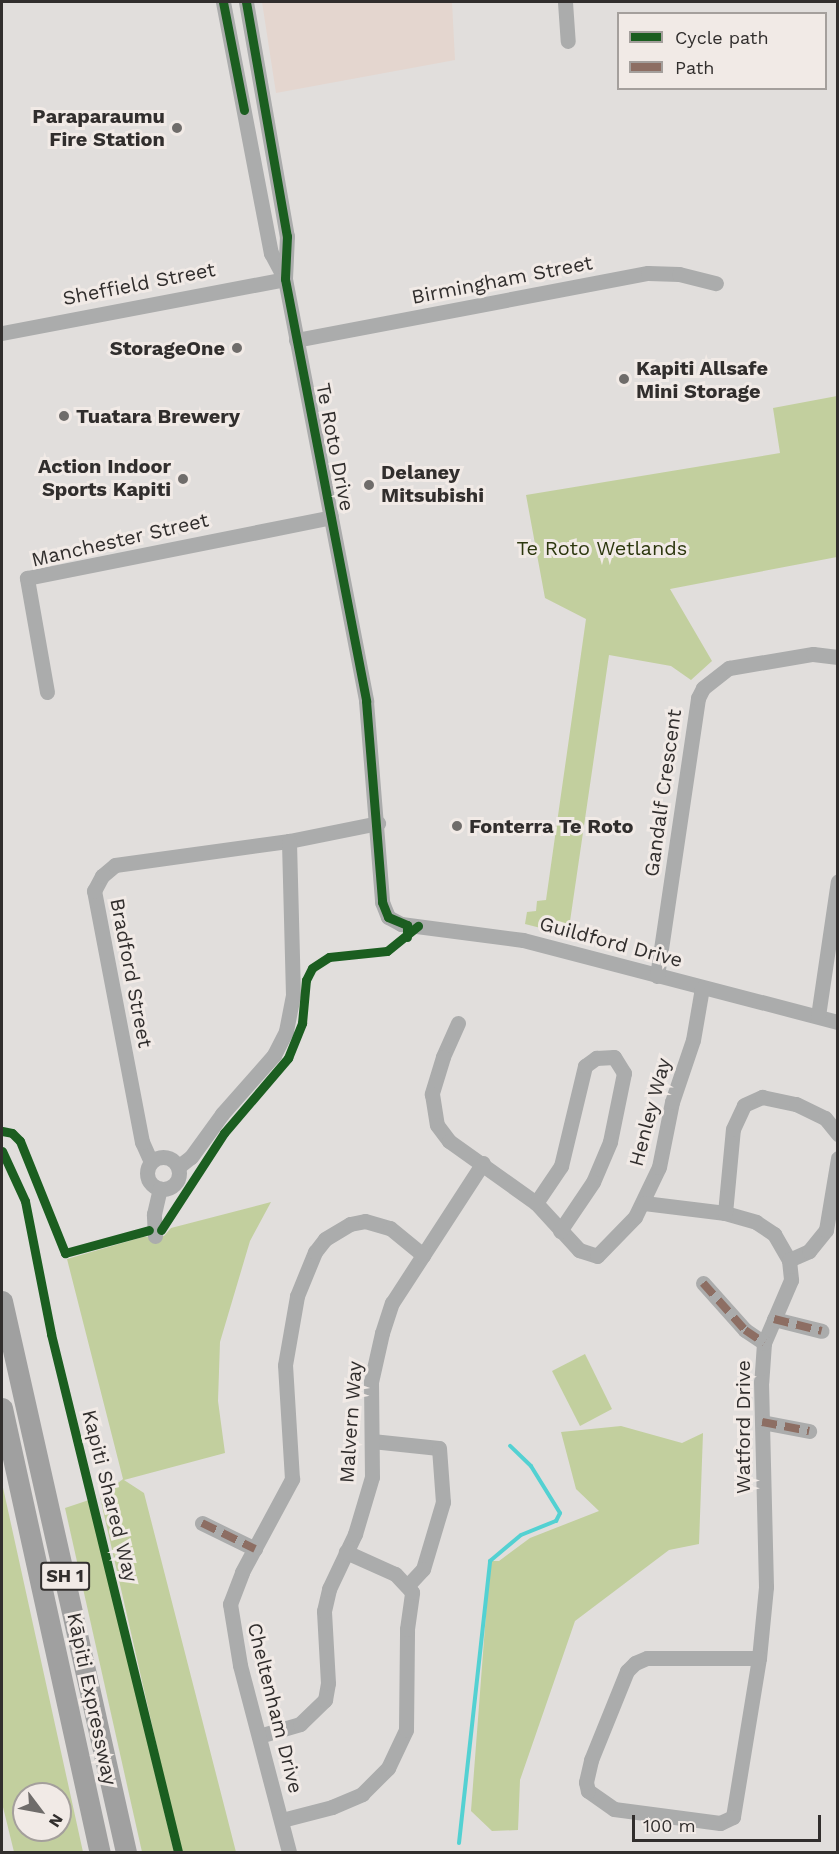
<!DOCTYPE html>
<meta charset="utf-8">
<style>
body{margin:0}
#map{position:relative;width:839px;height:1854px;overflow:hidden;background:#e1dedc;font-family:"Work Sans",sans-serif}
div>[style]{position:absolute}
.commercial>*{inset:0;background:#e4d6cf}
.green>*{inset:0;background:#c2cf9e}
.stream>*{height:4px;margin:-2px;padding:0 2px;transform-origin:2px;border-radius:2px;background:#53d1d2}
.minor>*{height:15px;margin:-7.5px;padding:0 7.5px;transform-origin:7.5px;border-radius:7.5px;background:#abacac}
.minor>.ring{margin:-7.5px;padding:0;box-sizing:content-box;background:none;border:15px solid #abacac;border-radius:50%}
.highway>*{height:21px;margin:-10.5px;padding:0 10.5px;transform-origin:10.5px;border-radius:10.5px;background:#a0a0a0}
.quiet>*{height:8px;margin-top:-4px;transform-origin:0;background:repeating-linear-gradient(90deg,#8d6e63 0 15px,transparent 0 23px)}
.cycleway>*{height:9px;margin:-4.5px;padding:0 4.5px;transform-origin:4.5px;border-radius:4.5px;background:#1b5e20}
.dots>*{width:16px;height:16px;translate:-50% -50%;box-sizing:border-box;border:3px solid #f1eae6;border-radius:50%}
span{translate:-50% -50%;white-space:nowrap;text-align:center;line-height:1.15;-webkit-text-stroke:6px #f1eae6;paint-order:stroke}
.shield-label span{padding:2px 4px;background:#f1eae6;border:2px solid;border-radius:4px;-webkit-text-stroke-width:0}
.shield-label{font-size:18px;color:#312e2d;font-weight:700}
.poi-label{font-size:20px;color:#312e2d;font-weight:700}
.right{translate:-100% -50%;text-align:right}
.left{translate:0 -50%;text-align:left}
.street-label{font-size:20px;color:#312e2d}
.park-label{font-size:20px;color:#2c370e}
.frame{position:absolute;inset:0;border:3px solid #312e2d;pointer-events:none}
.legend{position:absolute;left:617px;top:12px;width:210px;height:78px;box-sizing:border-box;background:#f1eae6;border:2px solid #a49f9c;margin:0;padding:8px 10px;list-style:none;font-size:18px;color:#312e2d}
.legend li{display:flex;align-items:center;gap:12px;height:30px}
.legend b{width:30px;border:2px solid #a49f9c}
.north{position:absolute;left:12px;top:1782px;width:60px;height:60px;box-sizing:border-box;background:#f1eae6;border:2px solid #a49f9c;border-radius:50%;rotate:122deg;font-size:16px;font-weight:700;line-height:24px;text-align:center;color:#312e2d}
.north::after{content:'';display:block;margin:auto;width:21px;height:27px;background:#6f6c6a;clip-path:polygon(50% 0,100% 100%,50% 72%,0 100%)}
.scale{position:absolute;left:632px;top:1815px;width:189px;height:27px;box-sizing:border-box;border:3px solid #312e2d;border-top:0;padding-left:8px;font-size:18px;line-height:21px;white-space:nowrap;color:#312e2d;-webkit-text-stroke:4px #f1eae6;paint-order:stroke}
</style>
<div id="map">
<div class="commercial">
<div style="clip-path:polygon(262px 2px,452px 2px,455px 60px,276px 93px)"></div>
</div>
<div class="green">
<div style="clip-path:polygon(837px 396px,837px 557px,670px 589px,712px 661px,691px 680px,671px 666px,609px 655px,568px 935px,525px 924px,527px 912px,536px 911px,537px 901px,546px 900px,586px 619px,545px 598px,526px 495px,780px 453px,773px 408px)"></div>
<div style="clip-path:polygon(271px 1202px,250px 1241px,220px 1342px,218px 1401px,225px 1453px,124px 1480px,144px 1493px,236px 1852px,181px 1852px,100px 1497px,123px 1479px,67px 1259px,143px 1237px,164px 1236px,171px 1228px)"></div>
<div style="clip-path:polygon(585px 1354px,612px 1409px,580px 1426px,552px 1371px)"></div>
<div style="clip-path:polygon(621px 1426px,682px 1443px,703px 1433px,699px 1544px,669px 1550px,575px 1621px,520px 1780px,518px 1830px,492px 1831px,471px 1811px,490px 1561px,499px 1561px,530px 1538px,599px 1511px,576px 1489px,561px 1432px)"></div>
<div style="clip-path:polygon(evenodd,2px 1483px,83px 1852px,14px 1852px,2px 1803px,2px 1483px,24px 1794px,60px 1794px,60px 1830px,24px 1830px,24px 1794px)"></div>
<div style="clip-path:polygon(89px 1500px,174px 1852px,142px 1852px,65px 1508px)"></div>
</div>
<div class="stream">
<div style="left:459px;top:1843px;width:284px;rotate:-83.7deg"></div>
<div style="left:490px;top:1561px;width:40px;rotate:-40deg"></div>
<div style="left:521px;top:1535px;width:38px;rotate:-22deg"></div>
<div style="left:556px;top:1521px;width:9px;rotate:-63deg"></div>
<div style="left:560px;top:1513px;width:55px;rotate:-121.7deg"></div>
<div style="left:531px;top:1466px;width:29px;rotate:-136deg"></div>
</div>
<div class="minor">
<div style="left:223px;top:2px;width:256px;rotate:79.2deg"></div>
<div style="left:271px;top:253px;width:30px;rotate:62deg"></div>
<div style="left:285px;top:279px;width:430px;rotate:79.1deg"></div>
<div style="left:366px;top:701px;width:202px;rotate:85.4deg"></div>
<div style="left:382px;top:902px;width:16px;rotate:68deg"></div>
<div style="left:388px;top:917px;width:15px;rotate:28deg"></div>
<div style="left:401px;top:924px;width:123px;rotate:7.5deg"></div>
<div style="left:523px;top:940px;width:325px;rotate:14.6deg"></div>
<div style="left:246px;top:2px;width:238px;rotate:80.1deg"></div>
<div style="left:287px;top:236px;width:43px;rotate:92.7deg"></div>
<div style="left:565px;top:2px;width:39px;rotate:86deg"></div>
<div style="left:2px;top:333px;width:288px;rotate:-10.8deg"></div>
<div style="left:296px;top:340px;width:358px;rotate:-10.8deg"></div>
<div style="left:648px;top:273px;width:31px;rotate:2deg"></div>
<div style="left:679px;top:274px;width:38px;rotate:14deg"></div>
<div style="left:47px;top:692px;width:116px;rotate:-100deg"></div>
<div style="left:27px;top:578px;width:310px;rotate:-11.3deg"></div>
<div style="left:657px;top:976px;width:281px;rotate:-81.6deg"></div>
<div style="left:698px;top:698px;width:11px;rotate:-63deg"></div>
<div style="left:703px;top:688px;width:33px;rotate:-38deg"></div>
<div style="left:729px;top:668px;width:85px;rotate:-9.5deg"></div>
<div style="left:813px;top:654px;width:25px;rotate:7deg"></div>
<div style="left:818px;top:1016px;width:136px;rotate:-81.6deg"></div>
<div style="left:458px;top:1023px;width:37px;rotate:114deg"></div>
<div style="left:443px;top:1057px;width:39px;rotate:107deg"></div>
<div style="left:432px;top:1094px;width:31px;rotate:81deg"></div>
<div style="left:437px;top:1125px;width:20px;rotate:53deg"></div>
<div style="left:449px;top:1141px;width:107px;rotate:35.5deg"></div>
<div style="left:536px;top:1203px;width:64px;rotate:47.5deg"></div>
<div style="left:579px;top:1250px;width:19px;rotate:18deg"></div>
<div style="left:597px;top:1256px;width:54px;rotate:-45.7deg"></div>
<div style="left:635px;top:1217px;width:55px;rotate:-64.4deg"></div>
<div style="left:659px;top:1167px;width:66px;rotate:-78.7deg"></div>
<div style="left:672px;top:1102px;width:65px;rotate:-71.3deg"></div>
<div style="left:693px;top:1040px;width:53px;rotate:-80.2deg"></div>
<div class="ring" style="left:147px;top:1157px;width:17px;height:17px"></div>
<div style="left:151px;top:1162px;width:22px;rotate:-114deg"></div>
<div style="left:142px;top:1142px;width:256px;rotate:-100.8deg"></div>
<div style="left:94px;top:891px;width:17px;rotate:-62deg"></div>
<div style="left:102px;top:876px;width:17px;rotate:-40deg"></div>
<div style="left:115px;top:865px;width:176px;rotate:-7.9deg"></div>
<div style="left:289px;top:841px;width:91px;rotate:-11.4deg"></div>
<div style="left:178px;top:1167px;width:16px;rotate:-38deg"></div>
<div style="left:191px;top:1157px;width:53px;rotate:-54.2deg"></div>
<div style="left:222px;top:1114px;width:79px;rotate:-48.6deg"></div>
<div style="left:274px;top:1055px;width:27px;rotate:-63deg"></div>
<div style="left:286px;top:1031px;width:37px;rotate:-79deg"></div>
<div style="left:293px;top:995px;width:154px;rotate:-91.5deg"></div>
<div style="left:536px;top:1203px;width:45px;rotate:-56deg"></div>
<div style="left:561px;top:1166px;width:103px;rotate:-76.5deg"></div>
<div style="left:585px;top:1066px;width:14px;rotate:-36deg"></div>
<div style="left:596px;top:1058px;width:18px;rotate:-3deg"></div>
<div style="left:614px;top:1057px;width:19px;rotate:58deg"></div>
<div style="left:624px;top:1073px;width:70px;rotate:101.5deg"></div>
<div style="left:610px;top:1142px;width:43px;rotate:113deg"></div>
<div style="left:593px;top:1182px;width:59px;rotate:124deg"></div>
<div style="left:644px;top:1203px;width:82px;rotate:7deg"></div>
<div style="left:725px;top:1213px;width:32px;rotate:16deg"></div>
<div style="left:756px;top:1222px;width:22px;rotate:34deg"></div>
<div style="left:774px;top:1234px;width:30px;rotate:60deg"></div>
<div style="left:789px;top:1260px;width:20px;rotate:84deg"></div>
<div style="left:791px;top:1280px;width:69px;rotate:113.2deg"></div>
<div style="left:764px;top:1343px;width:39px;rotate:94deg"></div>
<div style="left:761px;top:1382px;width:205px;rotate:88.6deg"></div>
<div style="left:766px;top:1587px;width:71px;rotate:95.6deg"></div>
<div style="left:759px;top:1658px;width:161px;rotate:99.3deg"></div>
<div style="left:733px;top:1817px;width:14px;rotate:155deg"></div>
<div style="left:720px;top:1823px;width:107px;rotate:-172.5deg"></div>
<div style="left:614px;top:1809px;width:32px;rotate:-145deg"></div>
<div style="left:588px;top:1791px;width:9px;rotate:-103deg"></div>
<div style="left:586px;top:1782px;width:23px;rotate:-77deg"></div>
<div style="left:591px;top:1760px;width:96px;rotate:-68deg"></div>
<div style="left:627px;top:1671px;width:11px;rotate:-45deg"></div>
<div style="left:635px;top:1663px;width:13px;rotate:-23deg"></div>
<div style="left:647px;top:1658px;width:112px"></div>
<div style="left:725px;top:1213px;width:84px;rotate:-84.6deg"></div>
<div style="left:733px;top:1129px;width:26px;rotate:-65deg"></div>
<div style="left:744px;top:1105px;width:20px;rotate:-24deg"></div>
<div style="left:762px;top:1097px;width:35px;rotate:12deg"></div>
<div style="left:796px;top:1104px;width:32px;rotate:26deg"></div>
<div style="left:825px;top:1118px;width:21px;rotate:51deg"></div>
<div style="left:155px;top:1236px;width:22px;rotate:-93deg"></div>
<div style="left:154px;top:1214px;width:26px;rotate:-77deg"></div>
<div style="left:789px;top:1260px;width:22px;rotate:-24deg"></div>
<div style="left:809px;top:1251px;width:27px;rotate:-51deg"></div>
<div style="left:826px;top:1230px;width:73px;rotate:-80.5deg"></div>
<div style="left:703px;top:1283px;width:63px;rotate:48.2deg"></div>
<div style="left:745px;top:1330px;width:23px;rotate:34deg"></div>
<div style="left:774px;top:1319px;width:49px;rotate:14deg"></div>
<div style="left:762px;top:1422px;width:48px;rotate:10.8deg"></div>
<div style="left:372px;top:1441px;width:67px;rotate:6deg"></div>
<div style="left:439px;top:1448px;width:54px;rotate:85.8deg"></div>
<div style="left:443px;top:1502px;width:70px;rotate:106.6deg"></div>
<div style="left:423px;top:1569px;width:22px;rotate:133deg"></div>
<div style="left:202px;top:1523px;width:59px;rotate:26.1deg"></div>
<div style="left:259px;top:1736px;width:43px;rotate:-16.3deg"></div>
<div style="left:300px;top:1724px;width:35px;rotate:-44deg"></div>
<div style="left:325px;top:1700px;width:17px;rotate:-80deg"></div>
<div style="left:328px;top:1683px;width:72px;rotate:-93.2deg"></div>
<div style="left:324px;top:1611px;width:23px;rotate:-77deg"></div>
<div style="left:329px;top:1589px;width:61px;rotate:-64.7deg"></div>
<div style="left:355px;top:1534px;width:59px;rotate:-73.4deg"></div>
<div style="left:372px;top:1477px;width:95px;rotate:-90.6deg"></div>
<div style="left:371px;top:1382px;width:50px;rotate:-77.3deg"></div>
<div style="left:382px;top:1333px;width:32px;rotate:-72deg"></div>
<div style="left:392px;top:1303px;width:167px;rotate:-57deg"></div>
<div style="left:282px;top:1820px;width:52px;rotate:-14.6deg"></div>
<div style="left:332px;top:1807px;width:33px;rotate:-23deg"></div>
<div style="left:362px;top:1794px;width:37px;rotate:-45deg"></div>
<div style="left:388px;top:1768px;width:42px;rotate:-64.7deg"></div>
<div style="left:406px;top:1730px;width:101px;rotate:-89.4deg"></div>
<div style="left:407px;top:1629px;width:37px;rotate:-82deg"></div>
<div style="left:412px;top:1592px;width:25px;rotate:-133deg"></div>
<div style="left:395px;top:1574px;width:54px;rotate:-155.8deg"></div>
<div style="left:289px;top:1852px;width:193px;rotate:-104.7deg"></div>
<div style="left:240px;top:1665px;width:62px;rotate:-99.3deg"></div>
<div style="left:230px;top:1604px;width:34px;rotate:-69deg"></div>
<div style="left:242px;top:1572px;width:106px;rotate:-61.7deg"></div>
<div style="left:292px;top:1479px;width:114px;rotate:-93.5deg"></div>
<div style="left:285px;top:1365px;width:70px;rotate:-80.1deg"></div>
<div style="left:297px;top:1296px;width:48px;rotate:-67.8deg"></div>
<div style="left:315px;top:1252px;width:16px;rotate:-52deg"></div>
<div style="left:325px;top:1239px;width:29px;rotate:-31deg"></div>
<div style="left:350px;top:1224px;width:15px;rotate:-11deg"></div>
<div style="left:365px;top:1221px;width:26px;rotate:16deg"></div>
<div style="left:390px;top:1228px;width:43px;rotate:39.3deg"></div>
</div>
<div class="highway">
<div style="left:2px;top:1301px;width:565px;rotate:77.32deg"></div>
<div style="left:2px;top:1408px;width:455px;rotate:77.6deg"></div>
</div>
<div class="quiet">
<div style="left:703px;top:1283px;width:63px;rotate:48.2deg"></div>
<div style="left:745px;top:1330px;width:23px;rotate:34deg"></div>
<div style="left:774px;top:1319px;width:49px;rotate:14deg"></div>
<div style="left:762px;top:1422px;width:48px;rotate:10.8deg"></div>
<div style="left:202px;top:1523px;width:59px;rotate:26.1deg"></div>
</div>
<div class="cycleway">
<div style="left:223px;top:2px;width:110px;rotate:79deg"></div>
<div style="left:246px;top:2px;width:238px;rotate:80.1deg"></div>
<div style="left:287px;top:236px;width:43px;rotate:92.7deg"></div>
<div style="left:285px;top:279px;width:430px;rotate:79.1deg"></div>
<div style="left:366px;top:701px;width:202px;rotate:85.4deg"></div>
<div style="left:382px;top:902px;width:16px;rotate:68deg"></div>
<div style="left:388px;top:917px;width:21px;rotate:23deg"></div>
<div style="left:407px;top:925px;width:12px;rotate:90deg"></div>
<div style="left:2px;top:1131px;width:10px;rotate:11deg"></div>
<div style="left:12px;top:1133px;width:11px;rotate:45deg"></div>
<div style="left:20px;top:1141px;width:121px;rotate:68.1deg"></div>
<div style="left:65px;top:1253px;width:87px;rotate:-15.3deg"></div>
<div style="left:2px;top:1151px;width:55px;rotate:65.3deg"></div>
<div style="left:25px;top:1201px;width:136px;rotate:78.9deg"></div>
<div style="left:51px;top:1334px;width:533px;rotate:76.22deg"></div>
<div style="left:161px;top:1230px;width:116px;rotate:-57deg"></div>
<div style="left:224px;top:1133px;width:99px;rotate:-49.5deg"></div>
<div style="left:288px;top:1058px;width:38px;rotate:-68deg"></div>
<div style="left:302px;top:1023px;width:43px;rotate:-84.7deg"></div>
<div style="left:306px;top:980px;width:13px;rotate:-63deg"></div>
<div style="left:312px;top:968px;width:20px;rotate:-33deg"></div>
<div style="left:329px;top:957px;width:58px;rotate:-5.9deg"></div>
<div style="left:387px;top:951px;width:40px;rotate:-39deg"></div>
</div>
<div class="dots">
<div style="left:177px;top:128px;background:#6f6c6a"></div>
<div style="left:237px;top:348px;background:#6f6c6a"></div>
<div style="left:624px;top:379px;background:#6f6c6a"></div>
<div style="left:64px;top:416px;background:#6f6c6a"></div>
<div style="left:183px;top:479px;background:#6f6c6a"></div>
<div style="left:369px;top:485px;background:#6f6c6a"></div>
<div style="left:457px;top:826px;background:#6f6c6a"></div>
</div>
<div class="shield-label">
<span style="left:65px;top:1576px">SH 1</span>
</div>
<div class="poi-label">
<span class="right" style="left:165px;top:128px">Paraparaumu<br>Fire Station</span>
<span class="right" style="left:225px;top:348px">StorageOne</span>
<span class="left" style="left:636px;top:380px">Kapiti Allsafe<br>Mini Storage</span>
<span class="left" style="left:76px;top:416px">Tuatara Brewery</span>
<span class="right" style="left:171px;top:478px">Action Indoor<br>Sports Kapiti</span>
<span class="left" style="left:381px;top:484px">Delaney<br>Mitsubishi</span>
<span class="left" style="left:469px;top:826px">Fonterra Te Roto</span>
</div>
<div class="street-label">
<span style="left:502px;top:280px;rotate:-11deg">Birmingham Street</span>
<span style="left:139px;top:284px;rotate:-11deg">Sheffield Street</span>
<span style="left:335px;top:447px;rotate:79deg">Te Roto Drive</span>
<span style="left:120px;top:540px;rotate:-13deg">Manchester Street</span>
<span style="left:663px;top:793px;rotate:-82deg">Gandalf Crescent</span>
<span style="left:611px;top:942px;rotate:15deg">Guildford Drive</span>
<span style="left:131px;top:973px;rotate:79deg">Bradford Street</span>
<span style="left:650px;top:1112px;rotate:-75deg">Henley Way</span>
<span style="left:351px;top:1422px;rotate:-86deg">Malvern Way</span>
<span style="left:743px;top:1427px;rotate:-90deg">Watford Drive</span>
<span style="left:110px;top:1496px;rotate:76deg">Kapiti Shared Way</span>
<span style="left:92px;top:1699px;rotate:78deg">Kāpiti Expressway</span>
<span style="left:275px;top:1708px;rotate:76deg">Cheltenham Drive</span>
</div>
<div class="park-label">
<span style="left:602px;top:548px">Te Roto Wetlands</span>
</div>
<div class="frame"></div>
<ul class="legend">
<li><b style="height:8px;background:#1b5e20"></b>Cycle path</li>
<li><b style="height:8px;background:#8d6e63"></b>Path</li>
</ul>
<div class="north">N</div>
<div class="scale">100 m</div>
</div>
